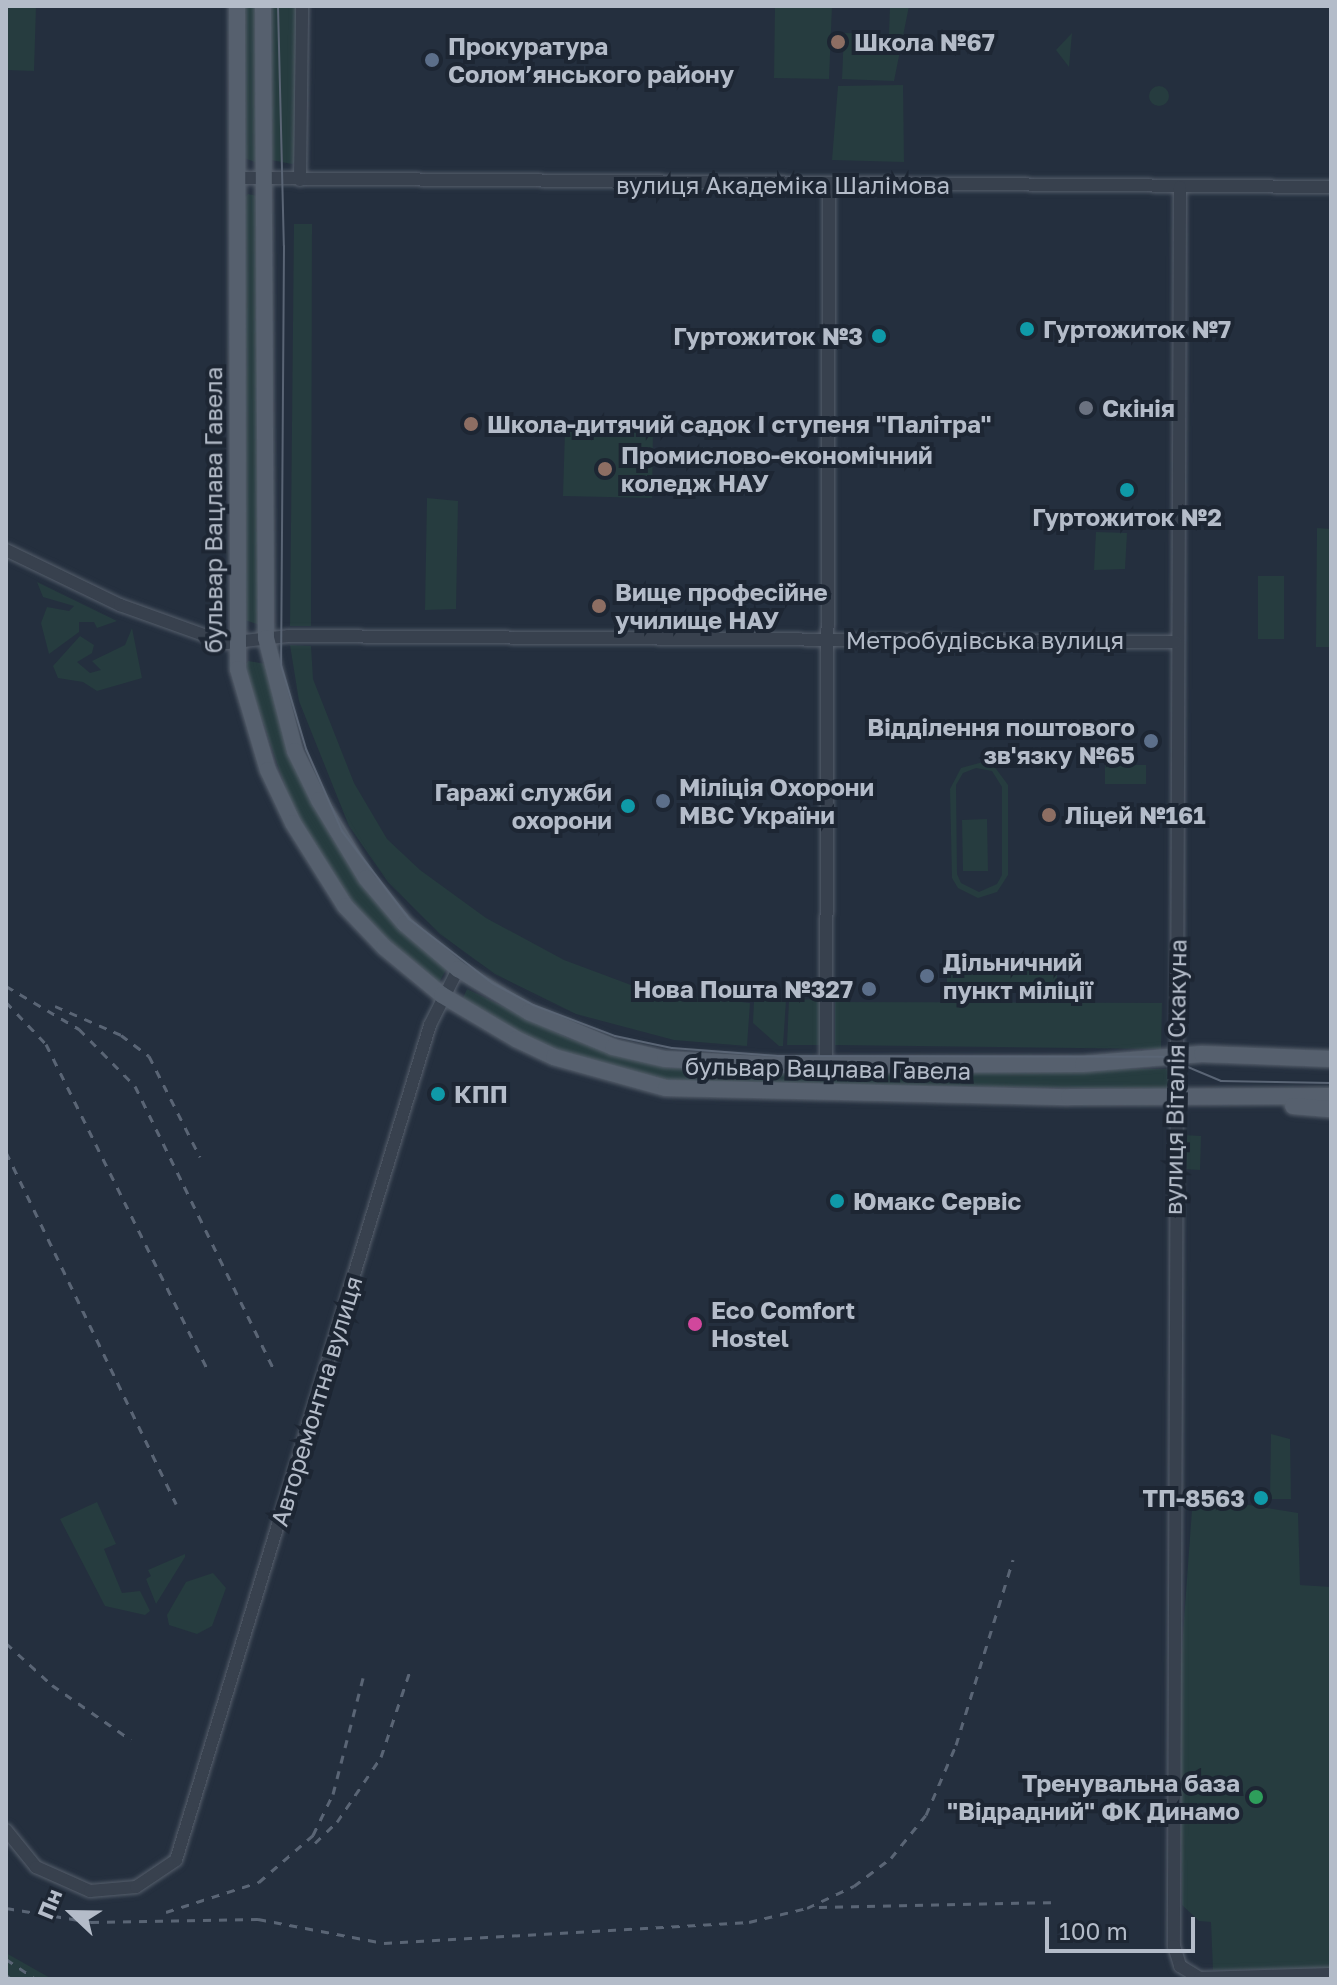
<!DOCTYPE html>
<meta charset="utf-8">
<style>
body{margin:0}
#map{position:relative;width:1337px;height:1985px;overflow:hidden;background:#242f3e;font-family:"Golos Text",sans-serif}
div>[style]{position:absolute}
.green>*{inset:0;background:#263c3f}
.round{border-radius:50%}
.roads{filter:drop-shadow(0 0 2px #565f6c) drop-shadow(0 0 2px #565f6c)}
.minor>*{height:12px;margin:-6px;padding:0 6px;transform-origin:6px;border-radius:6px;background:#38414e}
.major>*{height:16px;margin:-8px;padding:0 8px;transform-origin:8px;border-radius:8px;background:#56606e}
.tram>*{height:2px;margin:-1px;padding:0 1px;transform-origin:1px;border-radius:1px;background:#5a6575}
.rail>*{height:3px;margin-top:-1.5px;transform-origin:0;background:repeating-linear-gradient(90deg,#5a6575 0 8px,transparent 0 16px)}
.dots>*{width:22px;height:22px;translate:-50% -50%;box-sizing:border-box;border:4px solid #1d2633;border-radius:50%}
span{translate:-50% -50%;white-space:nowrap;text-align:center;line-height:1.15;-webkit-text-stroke:8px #1d2633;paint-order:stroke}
.poi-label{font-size:24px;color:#b4bcc9;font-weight:700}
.left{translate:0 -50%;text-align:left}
.right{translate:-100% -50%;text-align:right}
.street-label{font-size:24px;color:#b4bcc9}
.frame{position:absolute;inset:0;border:8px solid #b4bcc9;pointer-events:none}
.north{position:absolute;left:32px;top:1873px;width:80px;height:80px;-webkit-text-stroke:6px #1d2633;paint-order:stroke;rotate:292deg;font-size:22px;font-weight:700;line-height:32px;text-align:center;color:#b4bcc9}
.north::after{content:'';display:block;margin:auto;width:28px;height:36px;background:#b4bcc9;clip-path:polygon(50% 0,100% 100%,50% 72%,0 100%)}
.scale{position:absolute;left:1045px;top:1917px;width:150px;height:36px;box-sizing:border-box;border:4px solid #b4bcc9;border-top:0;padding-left:10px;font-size:24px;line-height:28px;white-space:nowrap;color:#b4bcc9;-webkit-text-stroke:6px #1d2633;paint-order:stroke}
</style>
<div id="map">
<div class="green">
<div style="clip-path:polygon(6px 6px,36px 6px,34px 71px,6px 70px)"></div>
<div style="clip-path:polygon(242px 6px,259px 6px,257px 163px,244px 158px)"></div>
<div style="clip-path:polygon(270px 6px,298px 6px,298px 161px,292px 164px,271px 160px)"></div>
<div style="clip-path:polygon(775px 6px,832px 6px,829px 79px,774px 78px)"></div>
<div style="clip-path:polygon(890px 6px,909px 6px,894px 81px,842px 79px,844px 33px,889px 34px)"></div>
<div style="clip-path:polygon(1072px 33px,1069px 67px,1056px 50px)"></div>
<div style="clip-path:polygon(903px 85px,904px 162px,832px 160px,838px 86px)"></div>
<div class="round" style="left:1149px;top:86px;width:20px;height:20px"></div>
<div style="clip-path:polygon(248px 194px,257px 196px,260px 625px,245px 620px,243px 200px)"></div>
<div style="clip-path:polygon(294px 224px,312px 224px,311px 626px,290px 626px)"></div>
<div style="clip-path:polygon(565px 430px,653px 432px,652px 498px,563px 496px)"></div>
<div style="clip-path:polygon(427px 498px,458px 501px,456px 609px,425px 610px)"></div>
<div style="clip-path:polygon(1317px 528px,1331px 529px,1331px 647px,1316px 647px)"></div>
<div style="clip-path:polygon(1096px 532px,1127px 533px,1125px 569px,1094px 570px)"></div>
<div style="clip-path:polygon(1258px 576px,1284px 576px,1284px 639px,1258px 639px)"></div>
<div style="clip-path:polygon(37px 582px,117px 621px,97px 628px,94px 622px,79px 622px,79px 632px,49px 654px,41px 623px,47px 607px,69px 611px,74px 606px,43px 597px)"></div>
<div style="clip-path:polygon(132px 628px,142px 678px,97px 691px,83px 682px,58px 678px,53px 666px,80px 636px,94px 645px,92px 653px,77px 662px,90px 673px,101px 670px,92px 661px,125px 645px)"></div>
<div style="clip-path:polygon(290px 645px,311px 646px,313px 679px,354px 783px,387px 839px,420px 870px,486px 918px,564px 960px,647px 991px,750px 1003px,747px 1046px,674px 1040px,576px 1014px,495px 974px,440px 934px,388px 882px,349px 826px,299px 701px)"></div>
<div style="clip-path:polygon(248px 661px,266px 664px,313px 802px,334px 841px,363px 883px,447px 968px,437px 986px,350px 903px,297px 821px,244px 667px)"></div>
<div style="clip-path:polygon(evenodd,983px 762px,994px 766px,1008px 785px,1008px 875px,997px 892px,978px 898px,958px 888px,952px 878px,950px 789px,961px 768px,983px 762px,976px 768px,992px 771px,1002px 787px,1002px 875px,997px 884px,979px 892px,961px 883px,957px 874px,956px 785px,963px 773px,976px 768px)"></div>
<div style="clip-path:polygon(1105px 765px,1146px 765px,1146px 784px,1105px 784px)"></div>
<div style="clip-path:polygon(987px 819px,988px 871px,963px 871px,962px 820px)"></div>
<div style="clip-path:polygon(947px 964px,1057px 964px,1057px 991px,947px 991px)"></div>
<div style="clip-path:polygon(467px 989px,570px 1039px,670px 1068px,1170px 1069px,1170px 1089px,667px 1083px,606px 1068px,518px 1035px,462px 1000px)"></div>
<div style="clip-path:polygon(820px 999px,821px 1045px,787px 1045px,789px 1000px)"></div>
<div style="clip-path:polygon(786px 1000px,783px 1046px,779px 1046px,753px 1023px,754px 1001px)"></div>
<div style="clip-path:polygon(835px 1002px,1162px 1003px,1161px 1049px,835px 1045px)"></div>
<div style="clip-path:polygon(1184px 1135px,1201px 1136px,1200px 1170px,1183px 1169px)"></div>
<div style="clip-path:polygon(1271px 1434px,1290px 1439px,1291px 1499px,1270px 1499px)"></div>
<div style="clip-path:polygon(1193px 1496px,1298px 1513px,1300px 1585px,1331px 1587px,1331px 1968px,1213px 1970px,1211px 1922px,1199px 1921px,1182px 1905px,1179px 1690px)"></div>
<div style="clip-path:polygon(97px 1502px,116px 1544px,104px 1549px,122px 1593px,140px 1591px,150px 1611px,145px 1615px,105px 1606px,60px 1519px)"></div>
<div style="clip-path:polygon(185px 1554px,185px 1557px,156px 1604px,146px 1579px,151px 1576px,148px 1570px)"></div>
<div style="clip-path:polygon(213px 1573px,226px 1588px,212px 1626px,197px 1634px,169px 1625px,167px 1615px,186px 1582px)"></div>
<div style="clip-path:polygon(6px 1953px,52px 1979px,6px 1979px)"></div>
</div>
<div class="roads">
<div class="minor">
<div style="left:236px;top:178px;width:1095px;rotate:0.47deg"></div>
<div style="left:300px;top:180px;width:174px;rotate:-89.3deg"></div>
<div style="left:1180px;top:187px;width:1759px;rotate:90.2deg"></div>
<div style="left:1174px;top:1946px;width:21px;rotate:73deg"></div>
<div style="left:1180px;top:1966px;width:23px;rotate:31deg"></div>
<div style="left:1200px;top:1978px;width:131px;rotate:-1.7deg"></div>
<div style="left:6px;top:550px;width:127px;rotate:25.8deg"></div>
<div style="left:120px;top:605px;width:113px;rotate:19.7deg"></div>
<div style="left:226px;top:643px;width:62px;rotate:-6.4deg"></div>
<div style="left:288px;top:636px;width:888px;rotate:0.39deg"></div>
<div style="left:826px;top:1065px;width:880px;rotate:-89.8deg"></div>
<div style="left:6px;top:1830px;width:48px;rotate:51deg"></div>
<div style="left:36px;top:1867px;width:59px;rotate:24deg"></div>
<div style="left:90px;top:1891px;width:46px;rotate:-5deg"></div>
<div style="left:136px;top:1887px;width:48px;rotate:-34deg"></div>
<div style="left:176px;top:1860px;width:873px;rotate:-73.08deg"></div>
<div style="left:430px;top:1025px;width:63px;rotate:-63.4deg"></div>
</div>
<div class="major">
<div style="left:237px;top:6px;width:663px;rotate:89.91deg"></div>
<div style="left:238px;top:669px;width:105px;rotate:73.5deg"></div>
<div style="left:268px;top:770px;width:59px;rotate:64.7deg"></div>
<div style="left:293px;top:823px;width:98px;rotate:57.9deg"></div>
<div style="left:345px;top:906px;width:57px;rotate:46.4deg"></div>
<div style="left:384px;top:947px;width:75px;rotate:39.6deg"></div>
<div style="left:442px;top:995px;width:86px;rotate:30.7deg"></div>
<div style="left:516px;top:1039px;width:42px;rotate:25.3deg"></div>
<div style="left:554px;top:1057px;width:116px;rotate:15.5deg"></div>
<div style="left:666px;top:1088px;width:403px;rotate:1.3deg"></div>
<div style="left:1069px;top:1097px;width:262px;rotate:-0.2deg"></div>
<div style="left:263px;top:6px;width:632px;rotate:89.73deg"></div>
<div style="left:266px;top:638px;width:117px;rotate:75.6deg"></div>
<div style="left:295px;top:751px;width:55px;rotate:63.9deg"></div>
<div style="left:319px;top:800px;width:91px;rotate:58.9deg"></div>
<div style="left:366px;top:878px;width:60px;rotate:49.7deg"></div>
<div style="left:405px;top:924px;width:70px;rotate:40.3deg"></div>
<div style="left:458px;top:969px;width:83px;rotate:31.2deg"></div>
<div style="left:529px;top:1012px;width:91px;rotate:22.6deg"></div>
<div style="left:613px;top:1047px;width:53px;rotate:13deg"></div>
<div style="left:665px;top:1059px;width:113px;rotate:3deg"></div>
<div style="left:778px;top:1065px;width:305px;rotate:-0.2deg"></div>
<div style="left:1083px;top:1064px;width:119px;rotate:-4.8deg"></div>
<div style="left:1202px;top:1054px;width:129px;rotate:2.2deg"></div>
<div style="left:1293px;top:1106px;width:38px;rotate:5deg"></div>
</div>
</div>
<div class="tram">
<div style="left:278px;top:6px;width:240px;rotate:88.6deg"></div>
<div style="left:284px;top:246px;width:419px;rotate:90.4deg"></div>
<div style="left:281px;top:665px;width:88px;rotate:73.4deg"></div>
<div style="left:306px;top:749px;width:90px;rotate:66.3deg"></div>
<div style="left:342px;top:831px;width:111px;rotate:52.7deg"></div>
<div style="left:409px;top:919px;width:105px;rotate:37.6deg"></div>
<div style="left:492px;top:983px;width:47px;rotate:28.2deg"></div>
<div style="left:533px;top:1005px;width:88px;rotate:20.7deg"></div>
<div style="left:615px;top:1036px;width:58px;rotate:11.9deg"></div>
<div style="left:672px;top:1048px;width:106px;rotate:4.3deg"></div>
<div style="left:778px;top:1056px;width:386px;rotate:0.1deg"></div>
<div style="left:1164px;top:1057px;width:62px;rotate:22.8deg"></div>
<div style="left:1221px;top:1081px;width:110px;rotate:1deg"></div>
</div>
<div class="rail">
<div style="left:6px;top:986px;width:85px;rotate:30.5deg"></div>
<div style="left:79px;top:1029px;width:80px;rotate:45.5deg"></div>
<div style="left:135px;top:1086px;width:316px;rotate:63.9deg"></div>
<div style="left:6px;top:1002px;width:58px;rotate:46.4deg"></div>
<div style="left:46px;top:1044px;width:364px;rotate:63.6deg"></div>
<div style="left:55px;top:1006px;width:72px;rotate:23.7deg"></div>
<div style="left:121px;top:1035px;width:35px;rotate:37deg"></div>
<div style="left:149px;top:1056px;width:113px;rotate:63.2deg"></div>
<div style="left:6px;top:1152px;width:391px;rotate:64.2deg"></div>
<div style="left:6px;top:1643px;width:62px;rotate:42.4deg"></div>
<div style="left:52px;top:1685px;width:96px;rotate:34.8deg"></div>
<div style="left:315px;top:1843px;width:30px;rotate:-44deg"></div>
<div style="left:337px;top:1822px;width:78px;rotate:-55.9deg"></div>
<div style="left:381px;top:1757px;width:91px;rotate:-71.4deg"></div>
<div style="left:819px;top:1907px;width:232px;rotate:-1.2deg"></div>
<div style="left:6px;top:1908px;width:86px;rotate:9.4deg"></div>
<div style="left:91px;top:1922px;width:167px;rotate:-1deg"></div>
<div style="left:258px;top:1919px;width:128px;rotate:10.8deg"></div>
<div style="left:384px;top:1943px;width:366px;rotate:-3.3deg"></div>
<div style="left:749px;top:1922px;width:60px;rotate:-13.6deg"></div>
<div style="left:807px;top:1908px;width:52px;rotate:-25.1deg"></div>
<div style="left:854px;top:1886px;width:46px;rotate:-37.1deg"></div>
<div style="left:891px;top:1858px;width:55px;rotate:-50.9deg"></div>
<div style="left:926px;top:1815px;width:76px;rotate:-66.8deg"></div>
<div style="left:956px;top:1745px;width:194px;rotate:-72.9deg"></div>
<div style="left:166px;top:1912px;width:98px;rotate:-17.9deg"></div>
<div style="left:259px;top:1882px;width:72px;rotate:-41deg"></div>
<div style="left:313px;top:1835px;width:46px;rotate:-64deg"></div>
<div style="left:333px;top:1794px;width:120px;rotate:-75.5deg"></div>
<div style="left:6px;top:1959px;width:36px;rotate:34deg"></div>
<div style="left:6px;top:1975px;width:6px;rotate:39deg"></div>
</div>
<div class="dots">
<div style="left:838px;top:42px;background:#8d6e63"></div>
<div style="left:432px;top:60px;background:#5c6f8a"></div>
<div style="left:1027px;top:329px;background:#0f9aa8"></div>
<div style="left:879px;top:336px;background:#0f9aa8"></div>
<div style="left:1086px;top:408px;background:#6b7280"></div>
<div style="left:471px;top:424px;background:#8d6e63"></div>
<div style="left:605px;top:469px;background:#8d6e63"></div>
<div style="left:1127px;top:490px;background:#0f9aa8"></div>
<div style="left:599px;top:606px;background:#8d6e63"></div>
<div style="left:1151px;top:741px;background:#5c6f8a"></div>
<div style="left:663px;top:801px;background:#5c6f8a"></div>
<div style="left:628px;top:806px;background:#0f9aa8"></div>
<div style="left:1049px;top:815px;background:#8d6e63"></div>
<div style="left:927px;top:976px;background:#5c6f8a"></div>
<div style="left:869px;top:989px;background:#5c6f8a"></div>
<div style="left:438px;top:1094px;background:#0f9aa8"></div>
<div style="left:837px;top:1201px;background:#0f9aa8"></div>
<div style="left:695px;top:1324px;background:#d1479c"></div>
<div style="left:1261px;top:1498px;background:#0f9aa8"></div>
<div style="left:1256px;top:1797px;background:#2e9e5b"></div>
</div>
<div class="poi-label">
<span class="left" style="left:854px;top:42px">Школа №67</span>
<span class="left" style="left:448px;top:60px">Прокуратура<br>Солом’янського району</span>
<span class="left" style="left:1043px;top:329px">Гуртожиток №7</span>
<span class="right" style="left:863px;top:336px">Гуртожиток №3</span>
<span class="left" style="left:1102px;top:408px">Скінія</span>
<span class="left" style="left:487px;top:424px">Школа-дитячий садок І ступеня "Палітра"</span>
<span class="left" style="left:621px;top:469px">Промислово-економічний<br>коледж НАУ</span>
<span style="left:1127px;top:517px">Гуртожиток №2</span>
<span class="left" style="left:615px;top:606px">Вище професійне<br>училище НАУ</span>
<span class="right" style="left:1135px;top:741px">Відділення поштового<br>зв'язку №65</span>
<span class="left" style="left:679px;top:801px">Міліція Охорони<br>МВС України</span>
<span class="right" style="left:612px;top:806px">Гаражі служби<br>охорони</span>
<span class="left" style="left:1065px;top:815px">Ліцей №161</span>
<span class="left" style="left:943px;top:976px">Дільничний<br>пункт міліції</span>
<span class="right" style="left:853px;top:989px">Нова Пошта №327</span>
<span class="left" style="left:454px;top:1094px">КПП</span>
<span class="left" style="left:853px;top:1201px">Юмакс Сервіс</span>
<span class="left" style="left:711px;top:1324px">Eco Comfort<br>Hostel</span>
<span class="right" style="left:1245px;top:1498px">ТП-8563</span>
<span class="right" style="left:1240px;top:1797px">Тренувальна база<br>"Відрадний" ФК Динамо</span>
</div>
<div class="street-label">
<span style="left:783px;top:185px">вулиця Академіка Шалімова</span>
<span style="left:213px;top:510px;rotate:-90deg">бульвар Вацлава Гавела</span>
<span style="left:985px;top:640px">Метробудівська вулиця</span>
<span style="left:828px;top:1068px;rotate:1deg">бульвар Вацлава Гавела</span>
<span style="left:1175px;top:1077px;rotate:-89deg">вулиця Віталія Скакуна</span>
<span style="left:316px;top:1401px;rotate:-73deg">Авторемонтна вулиця</span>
</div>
<div class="frame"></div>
<div class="north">Пн</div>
<div class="scale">100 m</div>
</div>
